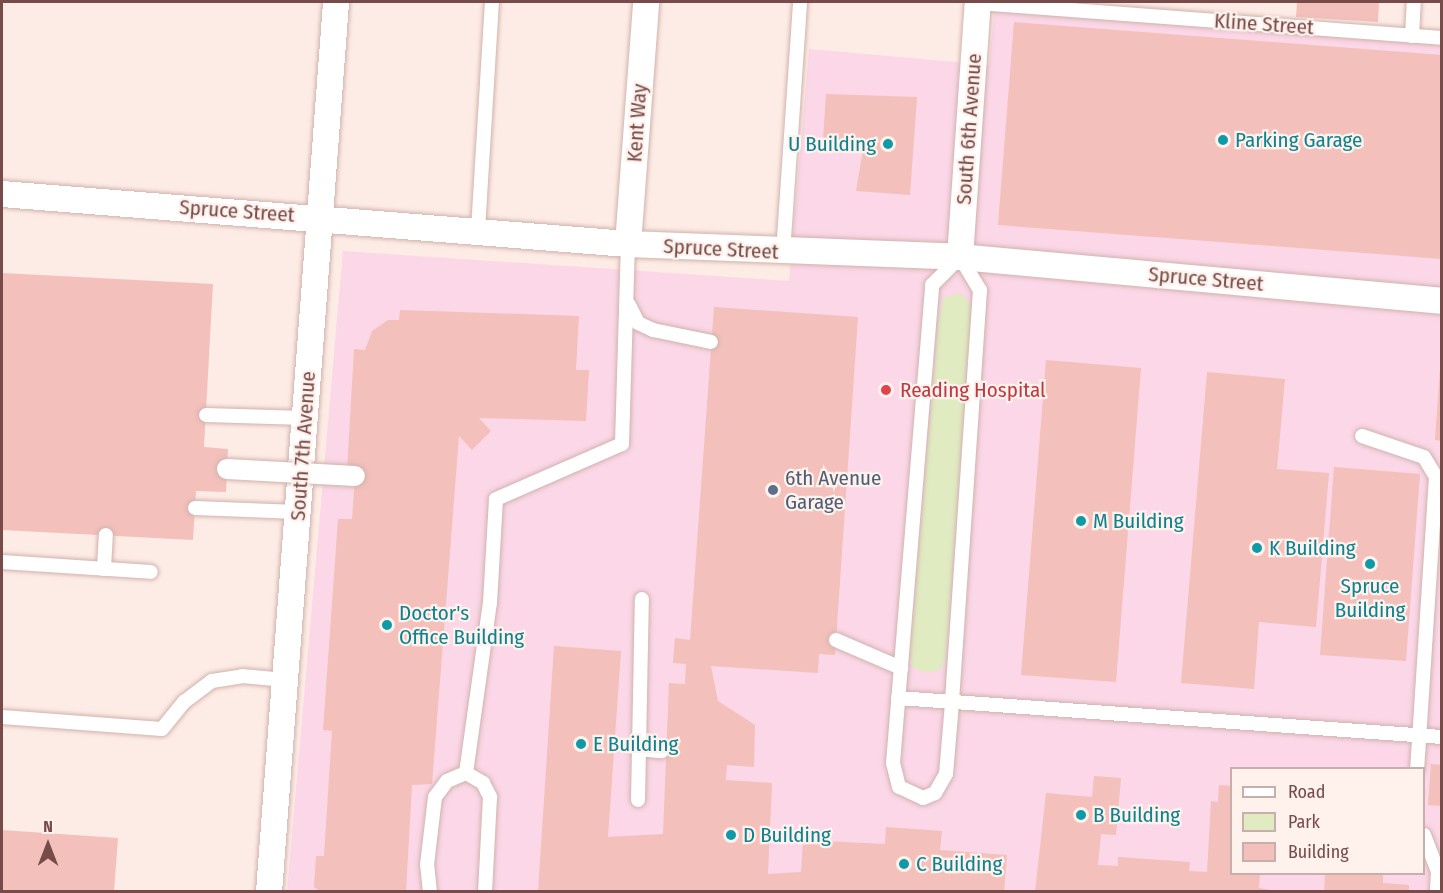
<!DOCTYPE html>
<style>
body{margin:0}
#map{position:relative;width:1443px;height:893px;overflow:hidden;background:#fdece5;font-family:"Fira Sans Condensed",sans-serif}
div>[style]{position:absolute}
.medical>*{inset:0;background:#fbd7e7}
.green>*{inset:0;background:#e0ebc2}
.building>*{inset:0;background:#f3c0bb}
.roads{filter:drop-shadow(0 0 2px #d1b2ad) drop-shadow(0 0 2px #d1b2ad)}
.service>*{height:14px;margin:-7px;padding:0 7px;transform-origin:7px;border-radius:7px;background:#fff}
.minor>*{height:26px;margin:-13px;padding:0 13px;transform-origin:13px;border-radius:13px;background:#fff}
.bridges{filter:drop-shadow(0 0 2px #d1b2ad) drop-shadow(0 0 2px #d1b2ad)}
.pedestrian-bridge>*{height:20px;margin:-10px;padding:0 10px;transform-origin:10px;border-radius:10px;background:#fff}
.dots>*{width:16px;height:16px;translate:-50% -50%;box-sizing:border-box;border:3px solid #fff1ec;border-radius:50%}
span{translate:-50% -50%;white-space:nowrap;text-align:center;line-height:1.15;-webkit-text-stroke:4.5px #fff1ec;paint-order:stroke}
.street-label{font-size:21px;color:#774b49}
.culture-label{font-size:21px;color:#0d838f}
.left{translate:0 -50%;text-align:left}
.right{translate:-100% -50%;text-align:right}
.health-label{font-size:21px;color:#be3a42}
.service-label{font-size:21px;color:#4e5e75}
.frame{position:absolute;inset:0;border:3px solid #774b49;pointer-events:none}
.legend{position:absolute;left:1230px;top:767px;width:195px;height:108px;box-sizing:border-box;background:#fff1ec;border:2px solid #c9afab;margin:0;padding:8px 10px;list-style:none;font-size:18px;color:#774b49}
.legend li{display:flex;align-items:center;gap:12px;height:30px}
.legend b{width:30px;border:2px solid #c9afab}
.north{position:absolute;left:18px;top:815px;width:60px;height:60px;-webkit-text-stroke:4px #fff1ec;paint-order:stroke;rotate:0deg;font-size:16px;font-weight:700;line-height:24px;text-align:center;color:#774b49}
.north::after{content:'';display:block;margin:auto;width:21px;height:27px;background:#774b49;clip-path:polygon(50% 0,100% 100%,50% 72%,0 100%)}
</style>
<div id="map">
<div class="medical">
<div style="clip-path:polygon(evenodd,995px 3px,1441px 41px,1441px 891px,287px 892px,343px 251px,789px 281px,809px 49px,989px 65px,995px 3px,1232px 768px,1424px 768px,1424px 874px,1232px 874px,1232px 768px)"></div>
</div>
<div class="green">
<div style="clip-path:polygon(960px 293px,972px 305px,971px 322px,946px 658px,940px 670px,927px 673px,912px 667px,910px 654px,938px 324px,943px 298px)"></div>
</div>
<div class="building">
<div style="clip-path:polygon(1297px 2px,1379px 2px,1378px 22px,1296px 17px)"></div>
<div style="clip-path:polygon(1014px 22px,1442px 55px,1442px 259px,998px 225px)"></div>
<div style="clip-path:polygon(826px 94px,917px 97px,910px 195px,856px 191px,864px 144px,823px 140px)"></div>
<div style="clip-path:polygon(2px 273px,213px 284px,204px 447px,228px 449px,226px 492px,196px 491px,193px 540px,2px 530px)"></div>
<div style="clip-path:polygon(714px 307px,858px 317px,835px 655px,819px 654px,818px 673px,711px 666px,718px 701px,755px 725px,754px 767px,727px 765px,726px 780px,772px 783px,768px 874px,801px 872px,803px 840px,885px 844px,886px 827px,942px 831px,940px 850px,1007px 855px,1004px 892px,538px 892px,554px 646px,621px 651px,608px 837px,663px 834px,669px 683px,685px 684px,686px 664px,673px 663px,675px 638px,690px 640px)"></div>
<div style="clip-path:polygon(400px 310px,579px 316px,576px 370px,589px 370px,586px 421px,479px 418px,491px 431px,472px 450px,459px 436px,432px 784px,412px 785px,406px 892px,321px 892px,314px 887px,316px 856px,324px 856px,332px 731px,323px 730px,338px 519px,352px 519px,355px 476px,347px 471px,354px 349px,365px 350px,372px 331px,388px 320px,399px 320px)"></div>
<div style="clip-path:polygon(1046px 360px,1141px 368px,1116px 682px,1021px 675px)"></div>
<div style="clip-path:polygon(1440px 370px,1442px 370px,1442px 441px,1435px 440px)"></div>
<div style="clip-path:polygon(1207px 372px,1285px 379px,1277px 469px,1329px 473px,1316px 627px,1259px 622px,1254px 689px,1181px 683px)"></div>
<div style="clip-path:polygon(1334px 467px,1420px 474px,1406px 661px,1320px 655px)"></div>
<div style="clip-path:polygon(1431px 764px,1442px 765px,1442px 806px,1428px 805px)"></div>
<div style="clip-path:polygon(1094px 776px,1121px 778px,1116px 835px,1101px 834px,1098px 865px,1118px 866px,1118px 857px,1190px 862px,1189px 871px,1207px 872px,1211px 801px,1218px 802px,1219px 785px,1232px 786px,1232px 874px,1260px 874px,1259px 888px,1283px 892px,1035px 892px,1046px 793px,1092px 797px)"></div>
<div style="clip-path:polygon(2px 830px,118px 838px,114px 892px,2px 892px)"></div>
<div style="clip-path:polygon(1325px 874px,1383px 874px,1383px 883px,1409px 885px,1409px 892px,1324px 892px)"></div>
</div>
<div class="roads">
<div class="service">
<div style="left:978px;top:3px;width:465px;rotate:4.3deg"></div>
<div style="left:1412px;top:36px;width:34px;rotate:-87deg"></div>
<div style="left:478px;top:230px;width:228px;rotate:-86.5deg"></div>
<div style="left:783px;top:253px;width:252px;rotate:-86.1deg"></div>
<div style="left:960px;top:257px;width:39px;rotate:59deg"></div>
<div style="left:980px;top:290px;width:414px;rotate:93.9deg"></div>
<div style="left:952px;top:703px;width:71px;rotate:94.8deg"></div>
<div style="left:946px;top:774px;width:22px;rotate:120deg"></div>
<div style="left:935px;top:793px;width:13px;rotate:157deg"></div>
<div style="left:923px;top:798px;width:26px;rotate:-155deg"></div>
<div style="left:899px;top:787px;width:25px;rotate:-104deg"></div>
<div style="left:893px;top:763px;width:480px;rotate:-85.3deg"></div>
<div style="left:932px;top:285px;width:40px;rotate:-45deg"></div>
<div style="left:629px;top:305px;width:20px;rotate:63deg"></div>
<div style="left:638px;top:323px;width:17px;rotate:25deg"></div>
<div style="left:653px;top:330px;width:59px;rotate:11.7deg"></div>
<div style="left:206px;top:415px;width:98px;rotate:1.8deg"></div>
<div style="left:1362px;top:436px;width:65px;rotate:18.7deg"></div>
<div style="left:1424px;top:457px;width:23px;rotate:59deg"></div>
<div style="left:1436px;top:477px;width:292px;rotate:93.7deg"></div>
<div style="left:195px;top:508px;width:103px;rotate:2.2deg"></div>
<div style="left:2px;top:562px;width:149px;rotate:3.8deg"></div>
<div style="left:104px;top:569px;width:34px;rotate:-87deg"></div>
<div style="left:836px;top:640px;width:71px;rotate:23.3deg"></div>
<div style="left:898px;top:698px;width:545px;rotate:4.1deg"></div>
<div style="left:2px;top:717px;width:160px;rotate:4.3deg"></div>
<div style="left:162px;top:729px;width:35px;rotate:-51deg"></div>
<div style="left:184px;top:702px;width:35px;rotate:-37deg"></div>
<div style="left:212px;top:681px;width:30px;rotate:-9deg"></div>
<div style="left:242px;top:676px;width:43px;rotate:5.3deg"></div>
<div style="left:637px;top:749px;width:25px;rotate:5deg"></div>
<div style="left:466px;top:773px;width:172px;rotate:-82deg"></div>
<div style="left:490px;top:603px;width:104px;rotate:-86.7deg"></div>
<div style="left:496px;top:499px;width:137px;rotate:-23.6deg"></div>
<div style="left:622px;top:444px;width:200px;rotate:-88.3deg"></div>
<div style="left:466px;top:773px;width:20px;rotate:30deg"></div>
<div style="left:483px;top:783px;width:16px;rotate:63deg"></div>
<div style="left:490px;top:797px;width:95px;rotate:93deg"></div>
<div style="left:638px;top:800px;width:201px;rotate:-88.9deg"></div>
<div style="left:1424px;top:835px;width:39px;rotate:69deg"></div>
<div style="left:1438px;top:871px;width:21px;rotate:93deg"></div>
<div style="left:430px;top:892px;width:27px;rotate:-96deg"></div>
<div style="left:427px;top:865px;width:68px;rotate:-83.3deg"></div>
<div style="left:435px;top:797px;width:20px;rotate:-53deg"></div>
<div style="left:447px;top:781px;width:21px;rotate:-23deg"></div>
</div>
<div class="minor">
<div style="left:2px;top:194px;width:628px;rotate:4.57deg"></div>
<div style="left:628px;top:244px;width:332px;rotate:2.2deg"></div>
<div style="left:960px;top:257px;width:484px;rotate:5.2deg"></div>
<div style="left:628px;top:244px;width:243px;rotate:-85.7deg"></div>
<div style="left:960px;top:257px;width:256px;rotate:-86deg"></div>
<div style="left:269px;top:892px;width:893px;rotate:-85.69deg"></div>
</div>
</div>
<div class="bridges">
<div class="pedestrian-bridge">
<div style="left:227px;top:469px;width:128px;rotate:3.1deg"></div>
</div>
</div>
<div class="dots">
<div style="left:1223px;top:140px;background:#0f9aa8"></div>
<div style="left:888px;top:144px;background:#0f9aa8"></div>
<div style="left:886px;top:390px;background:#e0444e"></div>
<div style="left:773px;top:490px;background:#5c6f8a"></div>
<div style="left:1081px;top:521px;background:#0f9aa8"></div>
<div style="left:1257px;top:548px;background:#0f9aa8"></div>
<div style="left:1370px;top:564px;background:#0f9aa8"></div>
<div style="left:387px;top:625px;background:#0f9aa8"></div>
<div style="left:581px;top:744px;background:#0f9aa8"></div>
<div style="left:1081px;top:815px;background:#0f9aa8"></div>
<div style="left:731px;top:835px;background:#0f9aa8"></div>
<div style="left:904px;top:864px;background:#0f9aa8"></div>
</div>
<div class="street-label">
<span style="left:1264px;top:24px;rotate:4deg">Kline Street</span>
<span style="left:637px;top:123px;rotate:-86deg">Kent Way</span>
<span style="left:969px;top:129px;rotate:-86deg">South 6th Avenue</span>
<span style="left:237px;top:211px;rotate:4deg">Spruce Street</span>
<span style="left:721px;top:249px;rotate:3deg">Spruce Street</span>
<span style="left:1206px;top:279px;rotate:5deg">Spruce Street</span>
<span style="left:303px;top:446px;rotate:-86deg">South 7th Avenue</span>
</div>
<div class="culture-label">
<span class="left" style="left:1235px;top:140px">Parking Garage</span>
<span class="right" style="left:876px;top:144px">U Building</span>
<span class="left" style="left:1093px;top:521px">M Building</span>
<span class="left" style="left:1269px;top:548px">K Building</span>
<span style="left:1370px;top:598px">Spruce<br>Building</span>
<span class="left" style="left:399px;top:625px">Doctor's<br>Office Building</span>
<span class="left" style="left:593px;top:744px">E Building</span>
<span class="left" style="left:1093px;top:815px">B Building</span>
<span class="left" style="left:743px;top:835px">D Building</span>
<span class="left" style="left:916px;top:864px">C Building</span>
</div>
<div class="health-label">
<span class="left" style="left:900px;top:390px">Reading Hospital</span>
</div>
<div class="service-label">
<span class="left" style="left:785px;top:490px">6th Avenue<br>Garage</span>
</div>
<div class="frame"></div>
<ul class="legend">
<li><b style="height:8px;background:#fff"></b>Road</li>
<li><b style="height:16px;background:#e0ebc2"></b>Park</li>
<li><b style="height:16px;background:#f3c0bb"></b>Building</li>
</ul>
<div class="north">N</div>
</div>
